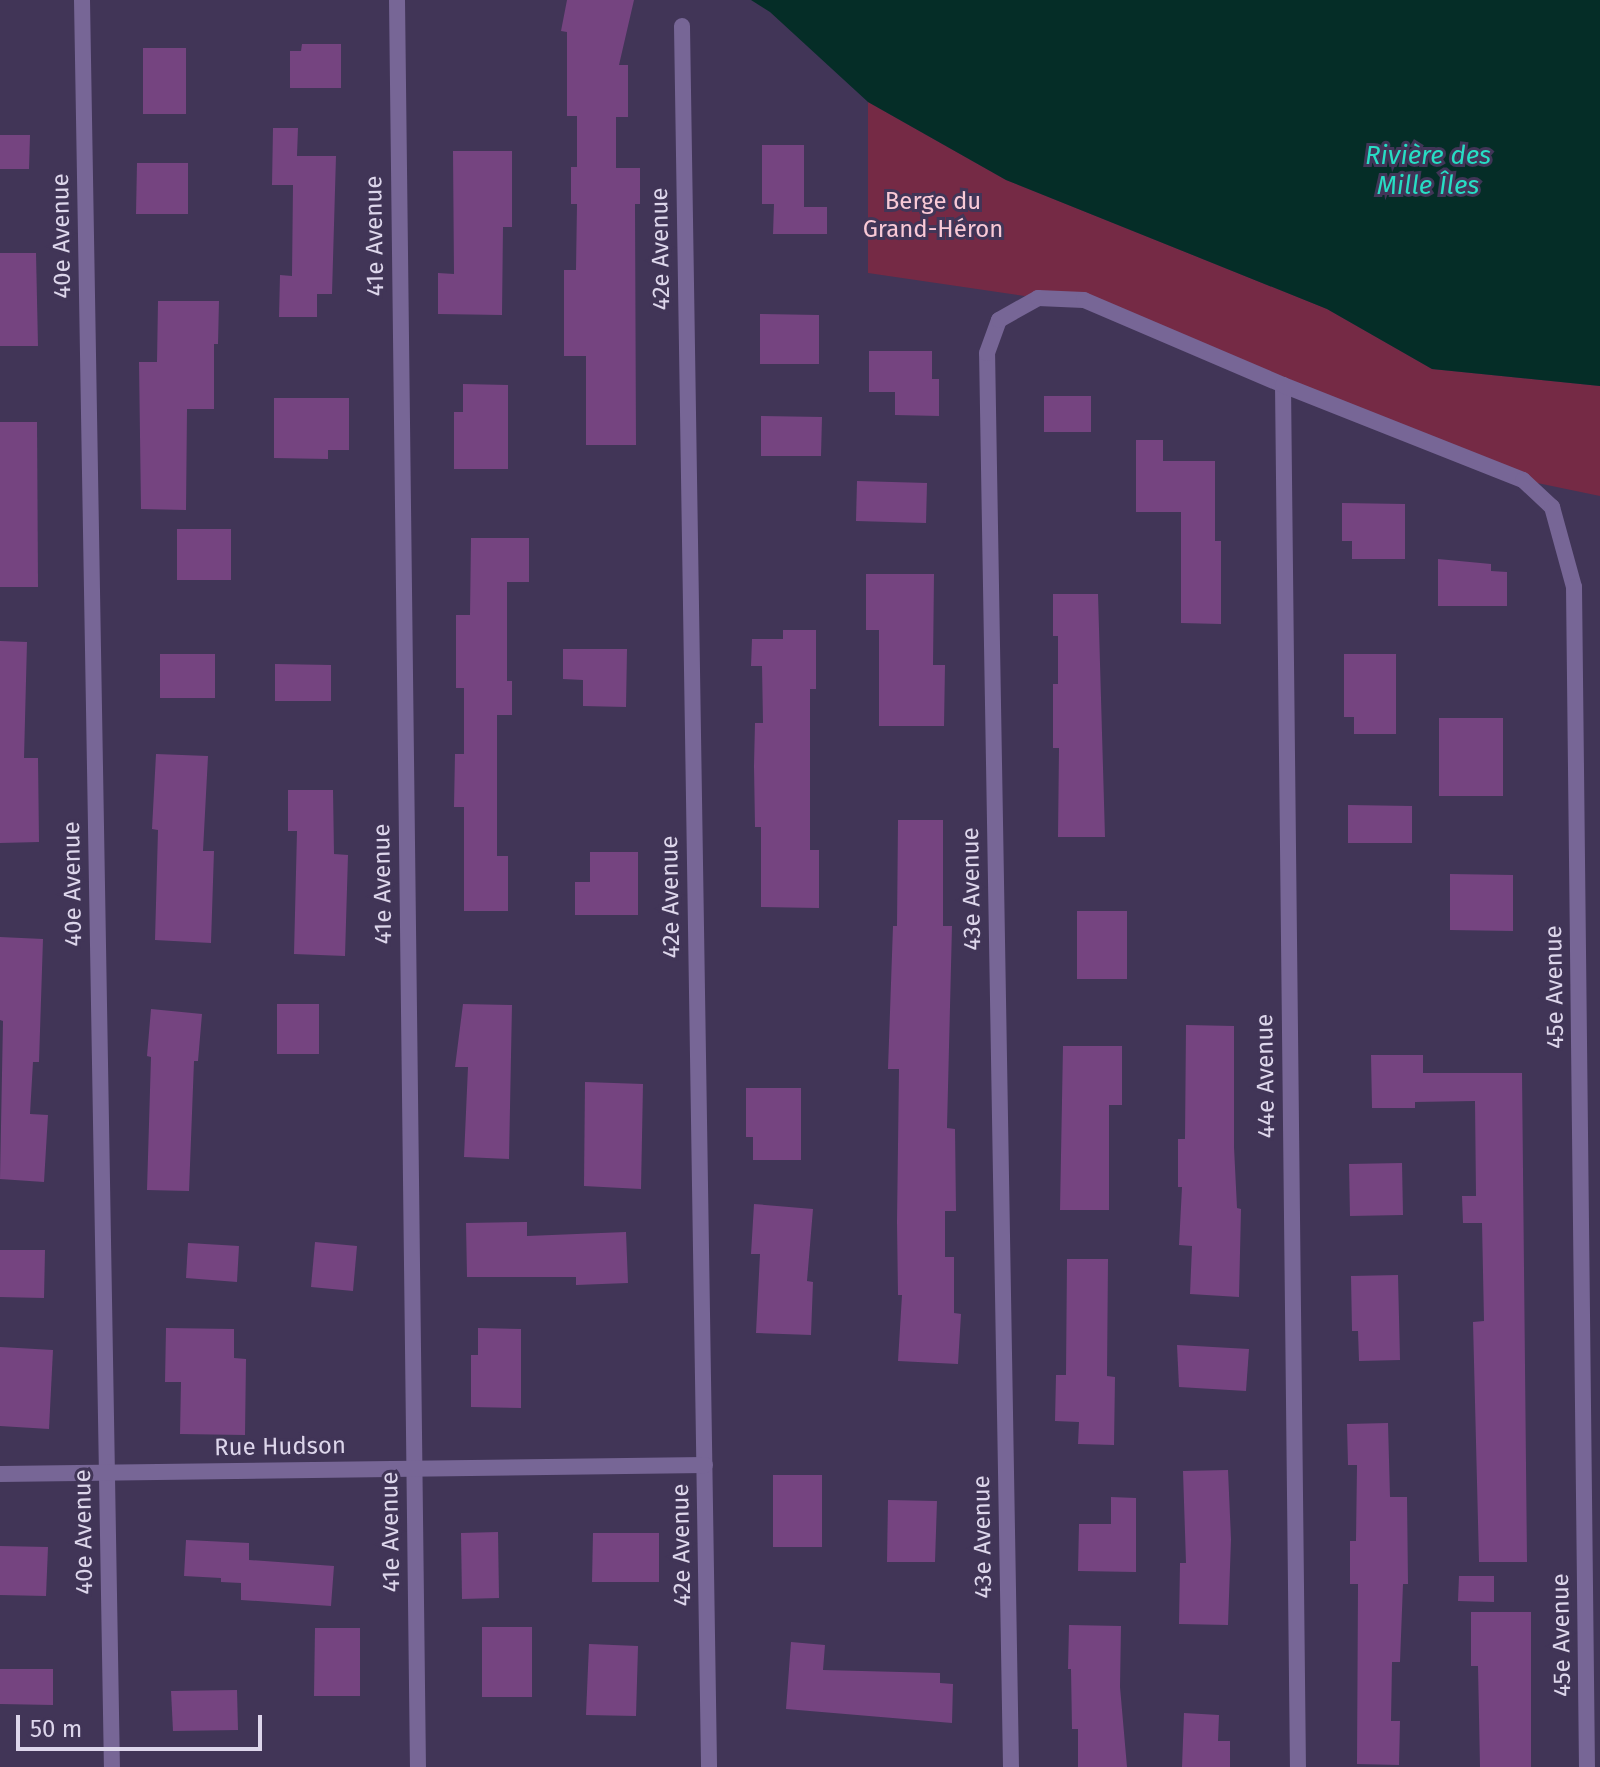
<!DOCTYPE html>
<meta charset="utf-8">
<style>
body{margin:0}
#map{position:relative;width:1600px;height:1767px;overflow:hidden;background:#413557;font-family:"Fira Sans",sans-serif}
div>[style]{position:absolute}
.green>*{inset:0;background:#752a45}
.water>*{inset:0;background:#052d27}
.building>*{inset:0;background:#754480}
.minor>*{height:16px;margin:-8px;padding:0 8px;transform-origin:8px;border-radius:8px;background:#776696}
span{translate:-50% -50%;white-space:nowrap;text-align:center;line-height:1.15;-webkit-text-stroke:6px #413557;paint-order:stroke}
.park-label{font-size:24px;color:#f9c9d6}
.street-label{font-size:24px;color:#ddd6eb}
.water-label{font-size:26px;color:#27ddc4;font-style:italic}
.scale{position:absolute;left:16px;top:1715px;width:246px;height:36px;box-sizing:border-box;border:4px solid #ddd6eb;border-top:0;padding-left:10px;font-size:24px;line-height:28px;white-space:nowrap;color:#ddd6eb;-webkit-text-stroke:6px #413557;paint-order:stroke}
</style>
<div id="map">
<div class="green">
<div style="clip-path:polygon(868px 102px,1006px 180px,1327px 309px,1432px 369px,1600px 386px,1600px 496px,1523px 480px,1084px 301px,1038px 298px,868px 273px)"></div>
</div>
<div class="water">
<div style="clip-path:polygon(751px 0,1600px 0,1600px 386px,1432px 369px,1327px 309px,1006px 180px,868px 102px,770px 12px)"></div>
</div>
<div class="building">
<div style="clip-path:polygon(567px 0,634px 0,619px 65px,628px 65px,628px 117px,616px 117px,616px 168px,640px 168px,640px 204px,635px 204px,636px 445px,586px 445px,586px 356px,564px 356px,564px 270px,576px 270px,577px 204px,571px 204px,571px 167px,577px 167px,577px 116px,567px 116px,567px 32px,561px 31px)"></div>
<div style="clip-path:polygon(302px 44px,341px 44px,341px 88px,290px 88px,290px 51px,301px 51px)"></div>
<div style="clip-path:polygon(143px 48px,186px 48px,186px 114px,143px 114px)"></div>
<div style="clip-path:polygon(273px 128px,298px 128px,297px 156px,336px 156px,332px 294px,317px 294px,317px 317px,279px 317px,280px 275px,292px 276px,293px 185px,272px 185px)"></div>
<div style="clip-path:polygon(0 135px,30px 135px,29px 169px,0 169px)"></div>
<div style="clip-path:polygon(762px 145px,804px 145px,804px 207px,827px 207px,827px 234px,773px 234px,774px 204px,762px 204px)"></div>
<div style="clip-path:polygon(453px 151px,512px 151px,512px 227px,503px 227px,502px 315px,438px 314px,438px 273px,454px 274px)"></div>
<div style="clip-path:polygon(137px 163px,188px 163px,188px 214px,136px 214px)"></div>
<div style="clip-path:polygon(0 253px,36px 253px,38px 346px,0 346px)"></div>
<div style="clip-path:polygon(158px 301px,219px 301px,218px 344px,214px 344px,214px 409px,187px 409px,186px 510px,141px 509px,139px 362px,157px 362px)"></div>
<div style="clip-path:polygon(760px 314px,819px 315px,819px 364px,760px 364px)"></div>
<div style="clip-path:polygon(869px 351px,932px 351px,932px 379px,939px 379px,939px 416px,895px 415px,895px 392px,869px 392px)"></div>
<div style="clip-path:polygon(463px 384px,508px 385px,508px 469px,454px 469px,454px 412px,463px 412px)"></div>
<div style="clip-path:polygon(1044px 396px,1091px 396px,1091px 432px,1044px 432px)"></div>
<div style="clip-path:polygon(274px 398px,349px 398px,349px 450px,328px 450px,328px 459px,274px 458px)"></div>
<div style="clip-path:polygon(761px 416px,822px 417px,821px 456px,761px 456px)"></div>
<div style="clip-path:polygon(0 422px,37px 422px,38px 587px,0 587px)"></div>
<div style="clip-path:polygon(1136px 440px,1163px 440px,1163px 461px,1215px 461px,1215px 541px,1221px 541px,1221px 624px,1181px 623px,1181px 512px,1136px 512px)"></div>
<div style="clip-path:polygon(857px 481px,927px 483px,926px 523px,856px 521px)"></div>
<div style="clip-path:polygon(1342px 503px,1405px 504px,1405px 559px,1352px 559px,1352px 541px,1342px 541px)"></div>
<div style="clip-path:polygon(177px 529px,231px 529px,231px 580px,177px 580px)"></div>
<div style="clip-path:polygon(471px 538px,529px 538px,529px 582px,507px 582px,507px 681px,512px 681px,512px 715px,497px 715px,497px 856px,508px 856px,508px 911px,464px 911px,464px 807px,454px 807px,455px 754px,464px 754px,464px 688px,456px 688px,456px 615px,470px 615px)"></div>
<div style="clip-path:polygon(1438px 559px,1491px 564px,1491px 571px,1507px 572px,1507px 606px,1438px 606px)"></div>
<div style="clip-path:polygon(866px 574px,934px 574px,933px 665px,945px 665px,944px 726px,879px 726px,879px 630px,866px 630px)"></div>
<div style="clip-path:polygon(1053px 594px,1098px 594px,1105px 837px,1058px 837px,1059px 748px,1053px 748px,1053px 684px,1058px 684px,1058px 636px,1053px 636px)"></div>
<div style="clip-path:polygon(783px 630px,816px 630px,816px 689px,810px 689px,810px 850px,819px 850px,819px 908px,761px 907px,761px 827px,755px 827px,754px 766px,755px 723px,763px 723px,762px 666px,751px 666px,752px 639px,783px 639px)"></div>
<div style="clip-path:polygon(0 641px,27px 642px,24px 758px,38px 758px,39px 842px,0 843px)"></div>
<div style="clip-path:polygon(563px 649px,627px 649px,626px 707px,583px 706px,583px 680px,563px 679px)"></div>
<div style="clip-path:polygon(160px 654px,215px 654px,215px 698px,160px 698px)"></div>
<div style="clip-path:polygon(1344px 654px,1396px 654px,1396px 734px,1354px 734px,1354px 717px,1344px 717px)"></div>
<div style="clip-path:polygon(275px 664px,331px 665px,331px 701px,275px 701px)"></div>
<div style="clip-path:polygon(1439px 718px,1503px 718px,1503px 796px,1439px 796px)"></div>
<div style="clip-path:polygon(156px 754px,208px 756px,203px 851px,214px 851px,211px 943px,155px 940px,158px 830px,152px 829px)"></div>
<div style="clip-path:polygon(288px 790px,333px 790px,334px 854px,348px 855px,345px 956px,294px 954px,297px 831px,288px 831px)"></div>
<div style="clip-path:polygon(1348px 805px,1412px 806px,1412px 843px,1348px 843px)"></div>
<div style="clip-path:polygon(898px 820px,943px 820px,943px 926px,952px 926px,947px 1128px,955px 1129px,956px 1211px,945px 1211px,945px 1257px,954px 1257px,954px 1313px,961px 1314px,958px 1364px,898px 1361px,902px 1295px,898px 1295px,897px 1222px,899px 1069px,888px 1069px,893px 926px,897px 926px)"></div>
<div style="clip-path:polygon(590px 852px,638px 852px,638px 915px,575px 915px,575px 882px,590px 882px)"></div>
<div style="clip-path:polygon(1450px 874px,1513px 875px,1513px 931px,1450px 930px)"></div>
<div style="clip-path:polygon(1077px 911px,1127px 911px,1127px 979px,1077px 979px)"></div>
<div style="clip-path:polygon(0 937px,43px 939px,39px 1062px,33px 1062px,30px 1114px,48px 1115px,44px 1182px,0 1179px,3px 1021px,0 1020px)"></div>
<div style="clip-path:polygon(277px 1004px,319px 1004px,319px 1054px,277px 1054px)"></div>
<div style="clip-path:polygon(463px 1004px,512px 1005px,509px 1159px,464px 1157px,468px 1067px,455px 1067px)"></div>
<div style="clip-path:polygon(151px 1009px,202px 1014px,198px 1061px,194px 1061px,189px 1191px,147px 1190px,151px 1057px,147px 1056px)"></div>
<div style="clip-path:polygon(1186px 1025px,1234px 1026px,1234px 1147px,1237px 1208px,1241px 1209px,1239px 1297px,1190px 1294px,1192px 1246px,1179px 1245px,1182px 1187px,1178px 1187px,1178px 1139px,1185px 1139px)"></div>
<div style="clip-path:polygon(1063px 1046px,1122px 1046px,1122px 1105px,1109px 1105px,1109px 1210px,1060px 1210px)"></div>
<div style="clip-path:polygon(1371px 1055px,1423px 1055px,1423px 1073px,1522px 1073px,1527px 1562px,1479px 1562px,1473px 1322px,1484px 1321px,1482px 1223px,1463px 1223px,1462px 1196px,1476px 1196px,1475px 1101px,1415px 1102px,1415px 1108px,1372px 1108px)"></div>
<div style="clip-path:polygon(585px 1082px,643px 1084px,641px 1189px,584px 1186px)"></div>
<div style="clip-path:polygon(746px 1088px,801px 1088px,801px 1160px,753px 1160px,753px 1137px,746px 1137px)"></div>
<div style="clip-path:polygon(1402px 1163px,1403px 1215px,1350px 1216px,1349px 1164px)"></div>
<div style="clip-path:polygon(754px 1204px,813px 1209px,807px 1281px,813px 1282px,811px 1335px,756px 1333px,760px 1254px,751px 1254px)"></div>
<div style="clip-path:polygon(527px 1222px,527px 1236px,626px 1232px,628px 1283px,576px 1285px,576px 1277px,467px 1277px,466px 1223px)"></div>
<div style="clip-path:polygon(315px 1242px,357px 1246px,353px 1291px,311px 1287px)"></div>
<div style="clip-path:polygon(188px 1243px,239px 1246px,237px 1282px,186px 1278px)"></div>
<div style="clip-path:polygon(0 1250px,45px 1250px,44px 1298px,0 1297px)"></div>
<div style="clip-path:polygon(1067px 1259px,1108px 1259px,1107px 1376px,1115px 1377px,1114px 1445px,1078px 1444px,1079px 1422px,1055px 1421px,1056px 1375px,1066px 1375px)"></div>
<div style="clip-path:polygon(1398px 1275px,1400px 1360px,1359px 1361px,1358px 1331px,1352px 1331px,1351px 1276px)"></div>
<div style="clip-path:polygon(166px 1328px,234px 1329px,234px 1358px,246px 1359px,245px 1435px,180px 1434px,181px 1382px,165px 1382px)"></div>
<div style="clip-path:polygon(478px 1328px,521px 1329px,521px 1408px,471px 1407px,471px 1355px,478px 1355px)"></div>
<div style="clip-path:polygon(1177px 1345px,1249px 1349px,1246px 1391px,1179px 1387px)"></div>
<div style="clip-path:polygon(0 1347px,53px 1350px,49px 1429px,0 1426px)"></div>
<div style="clip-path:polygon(1388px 1423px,1390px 1497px,1407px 1497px,1408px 1584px,1403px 1584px,1400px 1662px,1392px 1662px,1391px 1721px,1400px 1721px,1399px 1765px,1357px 1764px,1358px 1584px,1350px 1584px,1350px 1541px,1356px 1541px,1357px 1465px,1348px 1465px,1347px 1424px)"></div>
<div style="clip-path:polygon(1228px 1470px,1231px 1539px,1228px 1625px,1179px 1624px,1180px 1563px,1186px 1563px,1183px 1471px)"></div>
<div style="clip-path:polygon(773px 1475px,822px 1475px,822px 1547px,773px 1547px)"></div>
<div style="clip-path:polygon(1111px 1497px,1136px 1498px,1136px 1572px,1078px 1571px,1079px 1524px,1111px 1524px)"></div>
<div style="clip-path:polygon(888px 1500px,937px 1501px,935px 1562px,887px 1562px)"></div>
<div style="clip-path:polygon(498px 1532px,499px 1598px,462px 1599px,461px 1533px)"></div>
<div style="clip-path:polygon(593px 1533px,659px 1533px,659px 1582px,592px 1582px)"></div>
<div style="clip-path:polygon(186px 1540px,249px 1543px,249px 1560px,334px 1566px,331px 1606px,241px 1600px,241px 1583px,221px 1582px,221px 1578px,184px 1576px)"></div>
<div style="clip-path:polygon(0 1546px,48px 1547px,46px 1596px,0 1595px)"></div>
<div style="clip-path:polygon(1459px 1576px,1494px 1576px,1494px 1602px,1458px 1601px)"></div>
<div style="clip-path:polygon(1471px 1612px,1531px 1612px,1531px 1767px,1480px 1767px,1478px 1666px,1471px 1666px)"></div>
<div style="clip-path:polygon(1069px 1625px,1121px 1626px,1120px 1687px,1127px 1767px,1078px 1767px,1078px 1729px,1072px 1729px,1071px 1669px,1068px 1669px)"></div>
<div style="clip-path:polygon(482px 1627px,532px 1627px,532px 1697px,482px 1697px)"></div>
<div style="clip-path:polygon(315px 1628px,360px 1628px,360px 1696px,314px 1696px)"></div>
<div style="clip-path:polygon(791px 1642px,825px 1645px,823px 1670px,940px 1673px,940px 1683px,953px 1684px,952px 1723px,786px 1709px)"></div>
<div style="clip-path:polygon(589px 1644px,638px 1646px,636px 1716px,586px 1715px)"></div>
<div style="clip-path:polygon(0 1669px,53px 1669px,53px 1705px,0 1704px)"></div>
<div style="clip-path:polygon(237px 1690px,238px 1730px,173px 1731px,171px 1691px)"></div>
<div style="clip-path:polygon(1184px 1713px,1219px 1715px,1218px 1741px,1230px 1741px,1230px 1767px,1182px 1767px)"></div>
</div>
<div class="minor">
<div style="left:82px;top:0;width:1767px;rotate:89.03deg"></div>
<div style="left:397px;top:0;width:1767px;rotate:89.32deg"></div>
<div style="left:682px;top:26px;width:1741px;rotate:89.11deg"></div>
<div style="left:1283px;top:385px;width:1382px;rotate:89.38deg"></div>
<div style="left:0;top:1474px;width:705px;rotate:-0.73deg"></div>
<div style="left:1011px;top:1767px;width:1414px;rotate:-90.97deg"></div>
<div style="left:987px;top:353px;width:35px;rotate:-70deg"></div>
<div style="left:999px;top:320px;width:45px;rotate:-29.4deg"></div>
<div style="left:1038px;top:298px;width:46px;rotate:2.5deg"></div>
<div style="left:1084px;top:300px;width:216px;rotate:23.1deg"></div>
<div style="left:1283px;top:385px;width:258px;rotate:21.6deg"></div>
<div style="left:1523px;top:480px;width:40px;rotate:43deg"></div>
<div style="left:1552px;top:507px;width:83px;rotate:74.6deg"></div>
<div style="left:1574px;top:587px;width:1180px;rotate:89.37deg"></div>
</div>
<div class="park-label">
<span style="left:933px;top:216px">Berge du<br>Grand-Héron</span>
</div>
<div class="street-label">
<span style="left:62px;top:236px;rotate:-91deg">40e Avenue</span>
<span style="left:375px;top:236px;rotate:-91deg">41e Avenue</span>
<span style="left:661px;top:249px;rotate:-91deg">42e Avenue</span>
<span style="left:73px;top:884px;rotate:-91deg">40e Avenue</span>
<span style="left:383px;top:884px;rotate:-91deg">41e Avenue</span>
<span style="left:972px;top:889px;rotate:-91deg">43e Avenue</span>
<span style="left:671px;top:897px;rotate:-91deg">42e Avenue</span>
<span style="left:1555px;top:987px;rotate:-91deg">45e Avenue</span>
<span style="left:1266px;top:1076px;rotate:-91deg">44e Avenue</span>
<span style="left:280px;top:1447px;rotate:-1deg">Rue Hudson</span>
<span style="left:84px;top:1532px;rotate:-91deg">40e Avenue</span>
<span style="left:391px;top:1532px;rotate:-91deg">41e Avenue</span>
<span style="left:983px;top:1537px;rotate:-91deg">43e Avenue</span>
<span style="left:682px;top:1545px;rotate:-91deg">42e Avenue</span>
<span style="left:1562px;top:1635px;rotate:-91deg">45e Avenue</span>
</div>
<div class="water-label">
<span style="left:1428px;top:171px">Rivière des<br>Mille Îles</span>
</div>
<div class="scale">50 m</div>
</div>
